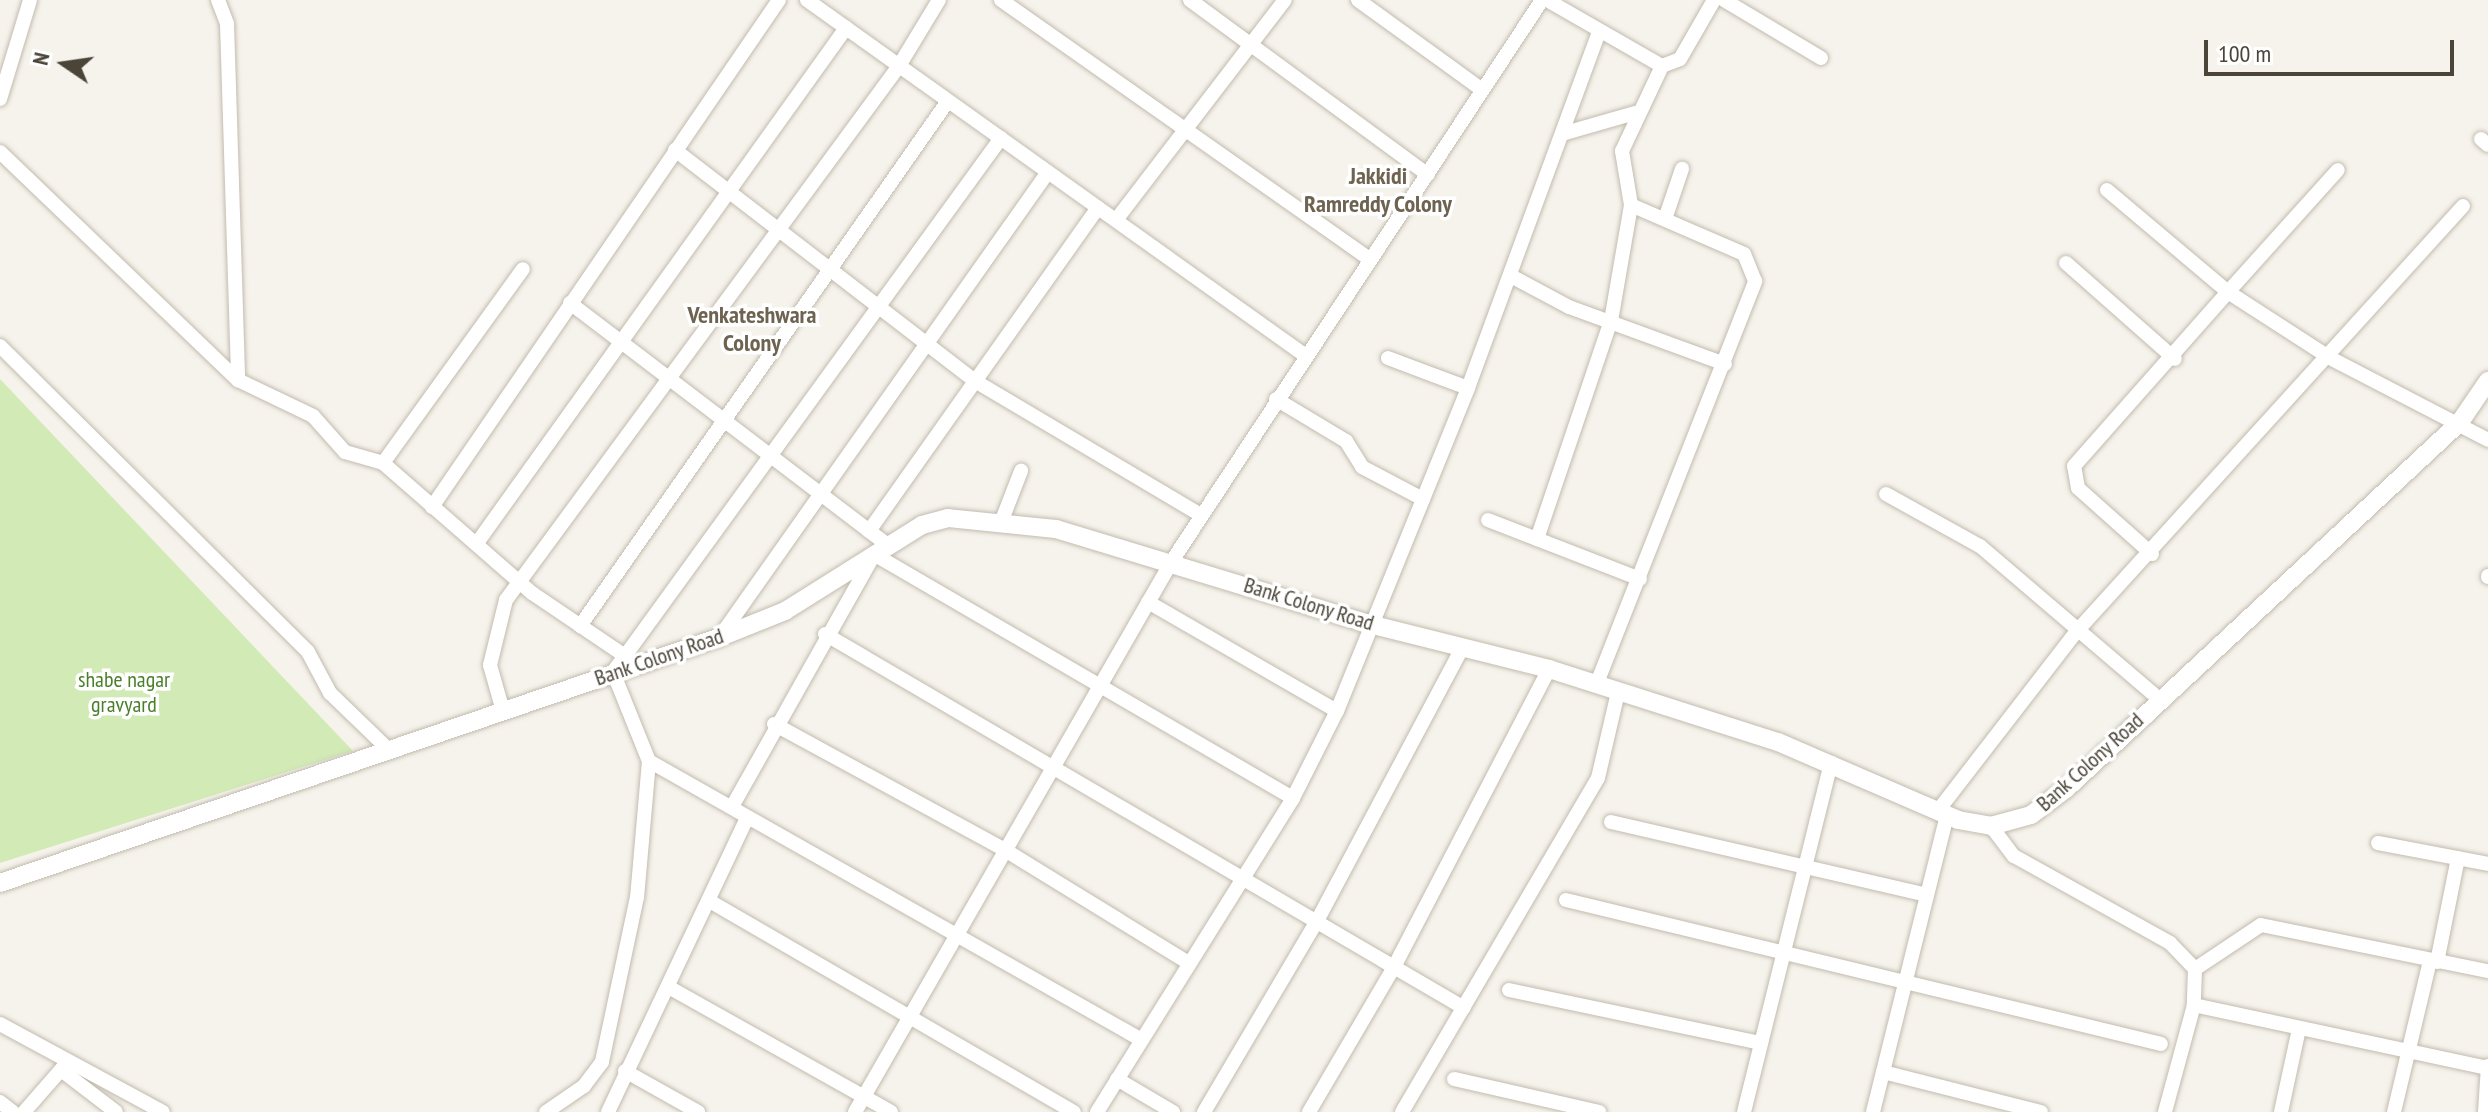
<!DOCTYPE html>
<style>
body{margin:0}
#map{position:relative;width:2488px;height:1112px;overflow:hidden;background:#f6f3ec;font-family:"PT Sans Narrow",sans-serif}
div>[style]{position:absolute}
.green>*{inset:0;background:#d2eab5}
.roads{filter:drop-shadow(0 0 2px #c2bbae) drop-shadow(0 0 2px #c2bbae)}
.minor>*{height:14px;margin:-7px;padding:0 7px;transform-origin:7px;border-radius:7px;background:#fff}
.tertiary>*{height:18px;margin:-9px;padding:0 9px;transform-origin:9px;border-radius:9px;background:#fff}
span{translate:-50% -50%;white-space:nowrap;text-align:center;line-height:1.15;-webkit-text-stroke:7px #fff;paint-order:stroke}
.street-label{font-size:22px;color:#4b4439}
.park-label{font-size:22px;color:#4a7f2a}
.neighbourhood-label{font-size:24px;color:#6e6250;font-weight:700}
.north{position:absolute;left:24px;top:24px;width:80px;height:80px;-webkit-text-stroke:6px #fff;paint-order:stroke;rotate:283deg;font-size:22px;font-weight:700;line-height:32px;text-align:center;color:#4b4439}
.north::after{content:'';display:block;margin:auto;width:28px;height:36px;background:#4b4439;clip-path:polygon(50% 0,100% 100%,50% 72%,0 100%)}
.scale{position:absolute;left:2204px;top:40px;width:250px;height:36px;box-sizing:border-box;border:4px solid #4b4439;border-top:0;padding-left:10px;font-size:24px;line-height:28px;white-space:nowrap;color:#4b4439;-webkit-text-stroke:6px #fff;paint-order:stroke}
</style>
<div id="map">
<div class="green">
<div style="clip-path:polygon(0 379px,353px 751px,0 863px)"></div>
</div>
<div class="roads">
<div class="minor">
<div style="left:218px;top:0;width:26px;rotate:69deg"></div>
<div style="left:227px;top:24px;width:356px;rotate:88.2deg"></div>
<div style="left:807px;top:0;width:609px;rotate:35.52deg"></div>
<div style="left:1001px;top:0;width:449px;rotate:35.1deg"></div>
<div style="left:1190px;top:0;width:295px;rotate:36.3deg"></div>
<div style="left:1358px;top:0;width:152px;rotate:35.9deg"></div>
<div style="left:1547px;top:0;width:133px;rotate:29.9deg"></div>
<div style="left:1662px;top:66px;width:19px;rotate:-21deg"></div>
<div style="left:1680px;top:59px;width:68px;rotate:-60deg"></div>
<div style="left:1724px;top:0;width:113px;rotate:30.9deg"></div>
<div style="left:0;top:99px;width:103px;rotate:-73.1deg"></div>
<div style="left:1565px;top:133px;width:73px;rotate:-15.9deg"></div>
<div style="left:2481px;top:139px;width:9px;rotate:41deg"></div>
<div style="left:675px;top:150px;width:379px;rotate:37.6deg"></div>
<div style="left:975px;top:381px;width:263px;rotate:30.7deg"></div>
<div style="left:0;top:152px;width:330px;rotate:43.8deg"></div>
<div style="left:238px;top:380px;width:83px;rotate:25.6deg"></div>
<div style="left:313px;top:416px;width:48px;rotate:48.4deg"></div>
<div style="left:345px;top:452px;width:40px;rotate:16deg"></div>
<div style="left:383px;top:463px;width:198px;rotate:41.1deg"></div>
<div style="left:532px;top:593px;width:112px;rotate:34.1deg"></div>
<div style="left:625px;top:656px;width:20px;rotate:127deg"></div>
<div style="left:613px;top:672px;width:96px;rotate:68deg"></div>
<div style="left:649px;top:761px;width:137px;rotate:95deg"></div>
<div style="left:637px;top:897px;width:169px;rotate:102deg"></div>
<div style="left:602px;top:1062px;width:30px;rotate:127deg"></div>
<div style="left:584px;top:1086px;width:46px;rotate:145.6deg"></div>
<div style="left:2107px;top:190px;width:158px;rotate:40.1deg"></div>
<div style="left:2228px;top:292px;width:164px;rotate:-48deg"></div>
<div style="left:1666px;top:216px;width:50px;rotate:-71.2deg"></div>
<div style="left:1116px;top:220px;width:277px;rotate:-52.5deg"></div>
<div style="left:2066px;top:263px;width:145px;rotate:41.4deg"></div>
<div style="left:1511px;top:276px;width:66px;rotate:28.1deg"></div>
<div style="left:1569px;top:307px;width:166px;rotate:20.1deg"></div>
<div style="left:570px;top:303px;width:402px;rotate:37.3deg"></div>
<div style="left:0;top:346px;width:434px;rotate:44.8deg"></div>
<div style="left:308px;top:652px;width:47px;rotate:61.8deg"></div>
<div style="left:330px;top:693px;width:82px;rotate:44deg"></div>
<div style="left:1388px;top:358px;width:85px;rotate:20.6deg"></div>
<div style="left:1276px;top:399px;width:82px;rotate:31deg"></div>
<div style="left:1346px;top:441px;width:31px;rotate:58deg"></div>
<div style="left:1362px;top:467px;width:69px;rotate:27.7deg"></div>
<div style="left:383px;top:463px;width:239px;rotate:-54.2deg"></div>
<div style="left:1886px;top:494px;width:107px;rotate:29deg"></div>
<div style="left:1980px;top:546px;width:235px;rotate:40.5deg"></div>
<div style="left:432px;top:507px;width:614px;rotate:-55.61deg"></div>
<div style="left:1002px;top:520px;width:53px;rotate:-68.8deg"></div>
<div style="left:1488px;top:520px;width:163px;rotate:21.2deg"></div>
<div style="left:869px;top:531px;width:396px;rotate:-54.7deg"></div>
<div style="left:1537px;top:539px;width:230px;rotate:-71.3deg"></div>
<div style="left:1611px;top:321px;width:118px;rotate:-80.2deg"></div>
<div style="left:1631px;top:205px;width:55px;rotate:-99.5deg"></div>
<div style="left:1622px;top:151px;width:94px;rotate:-64.8deg"></div>
<div style="left:477px;top:543px;width:634px;rotate:-54.38deg"></div>
<div style="left:2152px;top:554px;width:99px;rotate:-138.3deg"></div>
<div style="left:2078px;top:488px;width:22px;rotate:-100deg"></div>
<div style="left:2074px;top:466px;width:232px;rotate:-48.5deg"></div>
<div style="left:2228px;top:292px;width:121px;rotate:32.9deg"></div>
<div style="left:2330px;top:358px;width:178px;rotate:27.4deg"></div>
<div style="left:877px;top:556px;width:481px;rotate:30.2deg"></div>
<div style="left:2488px;top:577px;width:1px;rotate:-90deg"></div>
<div style="left:1148px;top:602px;width:218px;rotate:30deg"></div>
<div style="left:580px;top:626px;width:641px;rotate:-54.97deg"></div>
<div style="left:825px;top:634px;width:740px;rotate:30.34deg"></div>
<div style="left:719px;top:638px;width:570px;rotate:-54.78deg"></div>
<div style="left:625px;top:656px;width:640px;rotate:-54.03deg"></div>
<div style="left:1597px;top:683px;width:432px;rotate:-68.5deg"></div>
<div style="left:1755px;top:281px;width:29px;rotate:-112deg"></div>
<div style="left:1744px;top:254px;width:123px;rotate:-156.6deg"></div>
<div style="left:503px;top:711px;width:48px;rotate:-105.8deg"></div>
<div style="left:490px;top:665px;width:67px;rotate:-76.2deg"></div>
<div style="left:506px;top:600px;width:663px;rotate:-53.65deg"></div>
<div style="left:899px;top:66px;width:77px;rotate:-58.8deg"></div>
<div style="left:774px;top:724px;width:263px;rotate:28.6deg"></div>
<div style="left:1005px;top:850px;width:214px;rotate:31.6deg"></div>
<div style="left:649px;top:761px;width:564px;rotate:29.52deg"></div>
<div style="left:733px;top:805px;width:279px;rotate:-60.6deg"></div>
<div style="left:1937px;top:812px;width:229px;rotate:-52.3deg"></div>
<div style="left:2077px;top:631px;width:574px;rotate:-47.75deg"></div>
<div style="left:1611px;top:822px;width:324px;rotate:13deg"></div>
<div style="left:1991px;top:826px;width:38px;rotate:53deg"></div>
<div style="left:2014px;top:856px;width:179px;rotate:29.1deg"></div>
<div style="left:2170px;top:943px;width:36px;rotate:46deg"></div>
<div style="left:2195px;top:969px;width:36px;rotate:92deg"></div>
<div style="left:2194px;top:1005px;width:111px;rotate:105.2deg"></div>
<div style="left:2378px;top:843px;width:112px;rotate:10.8deg"></div>
<div style="left:1566px;top:900px;width:612px;rotate:13.6deg"></div>
<div style="left:713px;top:903px;width:417px;rotate:30.1deg"></div>
<div style="left:2437px;top:962px;width:106px;rotate:-78.6deg"></div>
<div style="left:2195px;top:969px;width:79px;rotate:-33.7deg"></div>
<div style="left:2261px;top:925px;width:232px;rotate:11.5deg"></div>
<div style="left:672px;top:989px;width:251px;rotate:29.3deg"></div>
<div style="left:1509px;top:990px;width:257px;rotate:11.9deg"></div>
<div style="left:2194px;top:1005px;width:301px;rotate:12.1deg"></div>
<div style="left:0;top:1024px;width:185px;rotate:28.4deg"></div>
<div style="left:61px;top:1070px;width:69px;rotate:37.4deg"></div>
<div style="left:625px;top:1071px;width:84px;rotate:29.3deg"></div>
<div style="left:1883px;top:1072px;width:163px;rotate:14.2deg"></div>
<div style="left:1117px;top:1079px;width:65px;rotate:30.5deg"></div>
<div style="left:1454px;top:1079px;width:149px;rotate:12.8deg"></div>
<div style="left:0;top:1102px;width:16px;rotate:38deg"></div>
<div style="left:24px;top:1112px;width:62px;rotate:-48.9deg"></div>
<div style="left:608px;top:1112px;width:323px;rotate:-64.7deg"></div>
<div style="left:855px;top:1112px;width:636px;rotate:-60.09deg"></div>
<div style="left:1172px;top:561px;width:672px;rotate:-56.59deg"></div>
<div style="left:1097px;top:1112px;width:370px;rotate:-58deg"></div>
<div style="left:1293px;top:798px;width:97px;rotate:-63.2deg"></div>
<div style="left:1337px;top:711px;width:349px;rotate:-67.9deg"></div>
<div style="left:1468px;top:388px;width:379px;rotate:-69.8deg"></div>
<div style="left:1204px;top:1112px;width:222px;rotate:-59.4deg"></div>
<div style="left:1317px;top:921px;width:311px;rotate:-62deg"></div>
<div style="left:1309px;top:1112px;width:168px;rotate:-59.6deg"></div>
<div style="left:1394px;top:967px;width:336px;rotate:-62.5deg"></div>
<div style="left:1402px;top:1112px;width:387px;rotate:-59.6deg"></div>
<div style="left:1598px;top:778px;width:88px;rotate:-76.9deg"></div>
<div style="left:1744px;top:1112px;width:360px;rotate:-76deg"></div>
<div style="left:1873px;top:1112px;width:305px;rotate:-76deg"></div>
<div style="left:2281px;top:1112px;width:85px;rotate:-77.8deg"></div>
<div style="left:2394px;top:1112px;width:155px;rotate:-76.6deg"></div>
<div style="left:2485px;top:1112px;width:46px;rotate:-86.3deg"></div>
</div>
<div class="tertiary">
<div style="left:0;top:883px;width:759px;rotate:-18.84deg"></div>
<div style="left:718px;top:638px;width:72px;rotate:-21.9deg"></div>
<div style="left:785px;top:611px;width:162px;rotate:-32.1deg"></div>
<div style="left:922px;top:525px;width:27px;rotate:-15deg"></div>
<div style="left:948px;top:518px;width:109px;rotate:5.8deg"></div>
<div style="left:1056px;top:529px;width:327px;rotate:16.9deg"></div>
<div style="left:1369px;top:624px;width:186px;rotate:14deg"></div>
<div style="left:1549px;top:669px;width:240px;rotate:17.7deg"></div>
<div style="left:1778px;top:742px;width:196px;rotate:23.4deg"></div>
<div style="left:1958px;top:820px;width:34px;rotate:10deg"></div>
<div style="left:1991px;top:826px;width:41px;rotate:-15.4deg"></div>
<div style="left:2031px;top:815px;width:45px;rotate:-36.9deg"></div>
<div style="left:2067px;top:788px;width:537px;rotate:-42.96deg"></div>
<div style="left:2460px;top:422px;width:50px;rotate:-55.7deg"></div>
</div>
</div>
<div class="street-label">
<span style="left:1309px;top:604px;rotate:17deg">Bank Colony Road</span>
<span style="left:659px;top:657px;rotate:-19deg">Bank Colony Road</span>
<span style="left:2090px;top:762px;rotate:-42deg">Bank Colony Road</span>
</div>
<div class="park-label">
<span style="left:124px;top:692px">shabe nagar<br>gravyard</span>
</div>
<div class="neighbourhood-label">
<span style="left:1378px;top:190px">Jakkidi<br>Ramreddy Colony</span>
<span style="left:752px;top:329px">Venkateshwara<br>Colony</span>
</div>
<div class="north">N</div>
<div class="scale">100 m</div>
</div>
